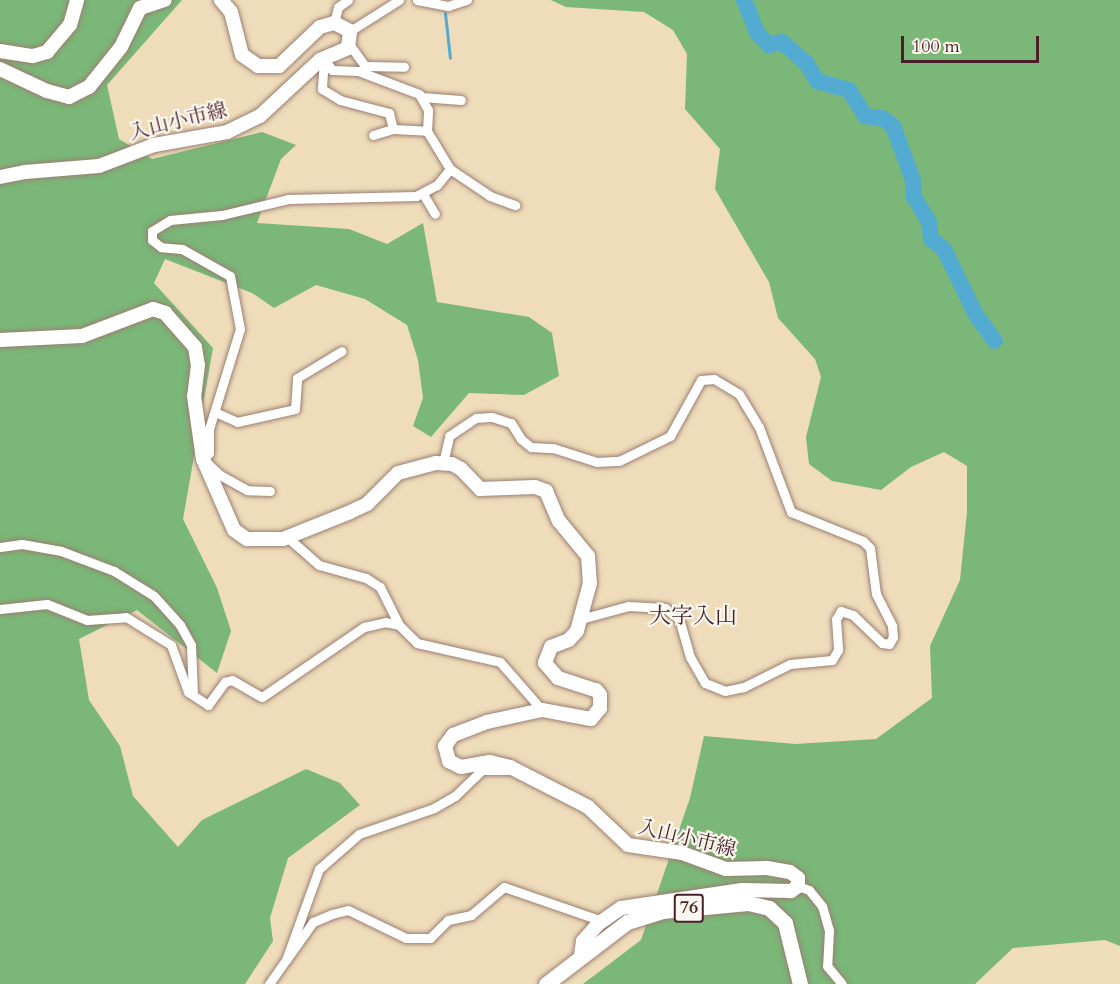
<!DOCTYPE html>
<meta charset="utf-8">
<style>
body{margin:0}
#map{position:relative;width:1120px;height:984px;overflow:hidden;background:#eedcba;font-family:Cardo,"Noto Serif JP",serif}
div>[style]{position:absolute}
.forest>*{inset:0;background:#7ab778}
.stream>*{height:3px;margin:-1.5px;padding:0 1.5px;transform-origin:1.5px;border-radius:1.5px;background:#54abd1}
.river>*{height:16px;margin:-8px;padding:0 8px;transform-origin:8px;border-radius:8px;background:#54abd1}
.roads{filter:drop-shadow(0 0 2px #9c7e72) drop-shadow(0 0 2px #9c7e72)}
.minor>*{height:9px;margin:-4.5px;padding:0 4.5px;transform-origin:4.5px;border-radius:4.5px;background:#fff}
.secondary>*{height:14px;margin:-7px;padding:0 7px;transform-origin:7px;border-radius:7px;background:#fff}
.primary>*{height:15px;margin:-7.5px;padding:0 7.5px;transform-origin:7.5px;border-radius:7.5px;background:#fff}
span{translate:-50% -50%;white-space:nowrap;text-align:center;line-height:1.15;-webkit-text-stroke:4.5px #fbf7ec;paint-order:stroke}
.shield-label span{padding:2px 4px;background:#fbf7ec;border:2px solid;border-radius:4px;-webkit-text-stroke-width:0}
.shield-label{font-size:18px;color:#4a1f2b;font-weight:700}
.street-label{font-size:20px;color:#4a1f2b}
.quarter-label{font-size:22px;color:#4a1f2b}
.scale{position:absolute;left:901px;top:36px;width:138px;height:27px;box-sizing:border-box;border:3px solid #4a1f2b;border-top:0;padding-left:8px;font-size:18px;line-height:21px;white-space:nowrap;color:#4a1f2b;-webkit-text-stroke:4px #fbf7ec;paint-order:stroke}
</style>
<div id="map">
<div class="forest">
<div style="clip-path:polygon(0 0,182px 0,107px 85px,119px 139px,152px 159px,262px 132px,296px 145px,281px 159px,257px 223px,349px 229px,387px 244px,423px 223px,437px 302px,529px 317px,552px 333px,559px 376px,524px 395px,469px 393px,431px 437px,413px 426px,423px 398px,418px 360px,407px 325px,365px 299px,316px 285px,274px 308px,252px 293px,165px 259px,154px 283px,213px 348px,183px 519px,217px 588px,231px 631px,217px 673px,137px 610px,79px 639px,89px 700px,120px 746px,133px 796px,178px 847px,202px 820px,306px 769px,340px 783px,360px 805px,288px 858px,270px 918px,273px 941px,245px 984px,0 984px)"></div>
<div style="clip-path:polygon(551px 0,1120px 0,1120px 946px,1105px 940px,1013px 948px,975px 984px,583px 984px,641px 940px,690px 798px,704px 736px,795px 744px,876px 739px,932px 698px,930px 646px,960px 580px,967px 512px,967px 466px,944px 452px,911px 467px,881px 490px,832px 481px,809px 464px,806px 437px,821px 377px,815px 359px,778px 318px,769px 282px,715px 189px,720px 149px,685px 109px,687px 54px,673px 30px,644px 12px,566px 7px)"></div>
</div>
<div class="stream">
<div style="left:445px;top:13px;width:45px;rotate:83.7deg"></div>
</div>
<div class="river">
<div style="left:744px;top:0;width:35px;rotate:68deg"></div>
<div style="left:757px;top:33px;width:17px;rotate:45deg"></div>
<div style="left:769px;top:45px;width:13px;rotate:-13deg"></div>
<div style="left:782px;top:42px;width:33px;rotate:41deg"></div>
<div style="left:807px;top:64px;width:20px;rotate:60deg"></div>
<div style="left:817px;top:81px;width:33px;rotate:16deg"></div>
<div style="left:849px;top:90px;width:31px;rotate:58deg"></div>
<div style="left:865px;top:116px;width:17px;rotate:7deg"></div>
<div style="left:882px;top:118px;width:14px;rotate:36deg"></div>
<div style="left:893px;top:126px;width:58px;rotate:69.7deg"></div>
<div style="left:913px;top:180px;width:17px;rotate:87deg"></div>
<div style="left:914px;top:197px;width:29px;rotate:59deg"></div>
<div style="left:929px;top:222px;width:17px;rotate:83deg"></div>
<div style="left:931px;top:239px;width:16px;rotate:38deg"></div>
<div style="left:944px;top:249px;width:73px;rotate:64.1deg"></div>
<div style="left:976px;top:315px;width:32px;rotate:54deg"></div>
</div>
<div class="roads">
<div class="minor">
<div style="left:417px;top:0;width:32px;rotate:11deg"></div>
<div style="left:448px;top:6px;width:20px;rotate:-18deg"></div>
<div style="left:334px;top:23px;width:16px;rotate:-76deg"></div>
<div style="left:338px;top:7px;width:12px;rotate:-35deg"></div>
<div style="left:350px;top:31px;width:58px;rotate:-32.3deg"></div>
<div style="left:349px;top:44px;width:27px;rotate:54deg"></div>
<div style="left:365px;top:66px;width:39px;rotate:1deg"></div>
<div style="left:324px;top:59px;width:30px;rotate:94deg"></div>
<div style="left:322px;top:89px;width:21px;rotate:31deg"></div>
<div style="left:340px;top:100px;width:51px;rotate:14.9deg"></div>
<div style="left:389px;top:113px;width:16px;rotate:76deg"></div>
<div style="left:393px;top:129px;width:34px;rotate:3deg"></div>
<div style="left:421px;top:97px;width:40px;rotate:4.3deg"></div>
<div style="left:373px;top:135px;width:21px;rotate:-17deg"></div>
<div style="left:450px;top:169px;width:48px;rotate:34deg"></div>
<div style="left:490px;top:196px;width:27px;rotate:20deg"></div>
<div style="left:423px;top:194px;width:23px;rotate:59deg"></div>
<div style="left:215px;top:412px;width:24px;rotate:24deg"></div>
<div style="left:237px;top:422px;width:59px;rotate:-12.6deg"></div>
<div style="left:295px;top:409px;width:31px;rotate:-86deg"></div>
<div style="left:297px;top:378px;width:52px;rotate:-31deg"></div>
<div style="left:443px;top:463px;width:28px;rotate:-77deg"></div>
<div style="left:449px;top:436px;width:32px;rotate:-34deg"></div>
<div style="left:476px;top:418px;width:16px;rotate:-4deg"></div>
<div style="left:492px;top:417px;width:20px;rotate:18deg"></div>
<div style="left:511px;top:423px;width:19px;rotate:58deg"></div>
<div style="left:521px;top:439px;width:13px;rotate:39deg"></div>
<div style="left:531px;top:447px;width:22px;rotate:3deg"></div>
<div style="left:553px;top:448px;width:46px;rotate:17.7deg"></div>
<div style="left:597px;top:462px;width:22px;rotate:-3deg"></div>
<div style="left:619px;top:461px;width:57px;rotate:-26.1deg"></div>
<div style="left:670px;top:436px;width:64px;rotate:-61deg"></div>
<div style="left:701px;top:380px;width:13px;rotate:-4deg"></div>
<div style="left:714px;top:379px;width:29px;rotate:31deg"></div>
<div style="left:739px;top:394px;width:39px;rotate:59deg"></div>
<div style="left:759px;top:427px;width:91px;rotate:69.4deg"></div>
<div style="left:791px;top:512px;width:78px;rotate:21.9deg"></div>
<div style="left:863px;top:541px;width:10px;rotate:45deg"></div>
<div style="left:870px;top:548px;width:46px;rotate:82.6deg"></div>
<div style="left:876px;top:594px;width:36px;rotate:63deg"></div>
<div style="left:892px;top:626px;width:11px;rotate:85deg"></div>
<div style="left:893px;top:637px;width:8px;rotate:120deg"></div>
<div style="left:889px;top:644px;width:7px;rotate:-172deg"></div>
<div style="left:882px;top:643px;width:40px;rotate:-136deg"></div>
<div style="left:853px;top:615px;width:13px;rotate:-162deg"></div>
<div style="left:841px;top:611px;width:9px;rotate:122deg"></div>
<div style="left:836px;top:619px;width:31px;rotate:86deg"></div>
<div style="left:838px;top:650px;width:12px;rotate:121deg"></div>
<div style="left:832px;top:660px;width:42px;rotate:174.6deg"></div>
<div style="left:790px;top:664px;width:51px;rotate:153.4deg"></div>
<div style="left:744px;top:687px;width:19px;rotate:168deg"></div>
<div style="left:725px;top:691px;width:22px;rotate:-158deg"></div>
<div style="left:705px;top:683px;width:30px;rotate:-120deg"></div>
<div style="left:690px;top:657px;width:40px;rotate:-106deg"></div>
<div style="left:679px;top:619px;width:18px;rotate:-142deg"></div>
<div style="left:665px;top:608px;width:37px;rotate:-177deg"></div>
<div style="left:628px;top:606px;width:46px;rotate:164.7deg"></div>
<div style="left:270px;top:491px;width:23px;rotate:-178deg"></div>
<div style="left:247px;top:490px;width:31px;rotate:-151deg"></div>
<div style="left:220px;top:475px;width:23px;rotate:-137deg"></div>
<div style="left:203px;top:459px;width:8px;rotate:-45deg"></div>
<div style="left:209px;top:453px;width:24px;rotate:-90deg"></div>
<div style="left:209px;top:429px;width:105px;rotate:-72.8deg"></div>
<div style="left:240px;top:329px;width:54px;rotate:-100.7deg"></div>
<div style="left:230px;top:276px;width:55px;rotate:-150.6deg"></div>
<div style="left:182px;top:249px;width:21px;rotate:-175deg"></div>
<div style="left:161px;top:247px;width:11px;rotate:-142deg"></div>
<div style="left:152px;top:240px;width:9px;rotate:-90deg"></div>
<div style="left:152px;top:231px;width:21px;rotate:-31deg"></div>
<div style="left:170px;top:220px;width:52px;rotate:-5.5deg"></div>
<div style="left:222px;top:215px;width:68px;rotate:-13.6deg"></div>
<div style="left:288px;top:199px;width:128px;rotate:-1.3deg"></div>
<div style="left:416px;top:196px;width:24px;rotate:-28deg"></div>
<div style="left:437px;top:185px;width:21px;rotate:-51deg"></div>
<div style="left:450px;top:169px;width:44px;rotate:-121.2deg"></div>
<div style="left:427px;top:131px;width:21px;rotate:-87deg"></div>
<div style="left:428px;top:110px;width:18px;rotate:-119deg"></div>
<div style="left:419px;top:94px;width:65px;rotate:-159.3deg"></div>
<div style="left:358px;top:71px;width:26px;rotate:-178deg"></div>
<div style="left:332px;top:70px;width:14px;rotate:-126deg"></div>
<div style="left:287px;top:537px;width:43px;rotate:41.2deg"></div>
<div style="left:319px;top:565px;width:49px;rotate:15.5deg"></div>
<div style="left:366px;top:578px;width:17px;rotate:33deg"></div>
<div style="left:380px;top:587px;width:42px;rotate:63.4deg"></div>
<div style="left:399px;top:625px;width:25px;rotate:45deg"></div>
<div style="left:417px;top:643px;width:85px;rotate:12.9deg"></div>
<div style="left:500px;top:662px;width:64px;rotate:48.8deg"></div>
<div style="left:0;top:547px;width:22px;rotate:-8deg"></div>
<div style="left:22px;top:544px;width:40px;rotate:10deg"></div>
<div style="left:61px;top:551px;width:57px;rotate:20.7deg"></div>
<div style="left:114px;top:571px;width:47px;rotate:32deg"></div>
<div style="left:154px;top:596px;width:39px;rotate:48deg"></div>
<div style="left:180px;top:625px;width:23px;rotate:61deg"></div>
<div style="left:191px;top:645px;width:49px;rotate:87.7deg"></div>
<div style="left:0;top:609px;width:47px;rotate:-6.1deg"></div>
<div style="left:47px;top:604px;width:43px;rotate:21.8deg"></div>
<div style="left:87px;top:620px;width:39px;rotate:-4deg"></div>
<div style="left:126px;top:617px;width:53px;rotate:31.9deg"></div>
<div style="left:171px;top:645px;width:50px;rotate:70.1deg"></div>
<div style="left:188px;top:692px;width:24px;rotate:33deg"></div>
<div style="left:208px;top:705px;width:29px;rotate:-54deg"></div>
<div style="left:225px;top:682px;width:7px;rotate:-16deg"></div>
<div style="left:232px;top:680px;width:34px;rotate:30deg"></div>
<div style="left:262px;top:697px;width:124px;rotate:-34.5deg"></div>
<div style="left:364px;top:627px;width:22px;rotate:-13deg"></div>
<div style="left:385px;top:622px;width:14px;rotate:12deg"></div>
<div style="left:798px;top:886px;width:12px;rotate:20deg"></div>
<div style="left:809px;top:890px;width:21px;rotate:51deg"></div>
<div style="left:822px;top:906px;width:26px;rotate:74deg"></div>
<div style="left:829px;top:931px;width:35px;rotate:93deg"></div>
<div style="left:827px;top:966px;width:23px;rotate:50deg"></div>
<div style="left:286px;top:960px;width:47px;rotate:-54.6deg"></div>
<div style="left:313px;top:922px;width:21px;rotate:-23deg"></div>
<div style="left:332px;top:914px;width:16px;rotate:-14deg"></div>
<div style="left:348px;top:910px;width:64px;rotate:25.8deg"></div>
<div style="left:406px;top:938px;width:24px"></div>
<div style="left:430px;top:938px;width:25px;rotate:-45deg"></div>
<div style="left:448px;top:920px;width:24px;rotate:-12deg"></div>
<div style="left:471px;top:915px;width:43px;rotate:-40.3deg"></div>
<div style="left:504px;top:887px;width:104px;rotate:19.1deg"></div>
<div style="left:269px;top:984px;width:29px;rotate:-55deg"></div>
<div style="left:286px;top:960px;width:97px;rotate:-70.1deg"></div>
<div style="left:319px;top:869px;width:53px;rotate:-41.2deg"></div>
<div style="left:359px;top:834px;width:79px;rotate:-19.1deg"></div>
<div style="left:434px;top:808px;width:24px;rotate:-30deg"></div>
<div style="left:455px;top:796px;width:37px;rotate:-44deg"></div>
<div style="left:482px;top:770px;width:26px"></div>
</div>
<div class="secondary">
<div style="left:0;top:51px;width:33px;rotate:9deg"></div>
<div style="left:33px;top:56px;width:15px;rotate:-16deg"></div>
<div style="left:47px;top:52px;width:35px;rotate:-50deg"></div>
<div style="left:70px;top:25px;width:26px;rotate:-74deg"></div>
<div style="left:0;top:69px;width:52px;rotate:25.1deg"></div>
<div style="left:47px;top:91px;width:23px;rotate:15deg"></div>
<div style="left:69px;top:97px;width:22px;rotate:-27deg"></div>
<div style="left:89px;top:87px;width:51px;rotate:-51.3deg"></div>
<div style="left:121px;top:47px;width:43px;rotate:-64deg"></div>
<div style="left:140px;top:8px;width:26px;rotate:-18deg"></div>
<div style="left:0;top:177px;width:25px;rotate:-11deg"></div>
<div style="left:25px;top:172px;width:74px;rotate:-4.6deg"></div>
<div style="left:99px;top:166px;width:59px;rotate:-20.9deg"></div>
<div style="left:154px;top:145px;width:74px;rotate:-10.1deg"></div>
<div style="left:227px;top:132px;width:37px;rotate:-26deg"></div>
<div style="left:260px;top:116px;width:82px;rotate:-43deg"></div>
<div style="left:320px;top:60px;width:30px;rotate:-23deg"></div>
<div style="left:348px;top:48px;width:17px;rotate:-83deg"></div>
<div style="left:350px;top:31px;width:18px;rotate:-153deg"></div>
<div style="left:334px;top:23px;width:15px;rotate:164deg"></div>
<div style="left:320px;top:27px;width:57px;rotate:136.4deg"></div>
<div style="left:279px;top:66px;width:21px;rotate:180deg"></div>
<div style="left:258px;top:66px;width:19px;rotate:-145deg"></div>
<div style="left:242px;top:55px;width:44px;rotate:-104.3deg"></div>
<div style="left:231px;top:12px;width:16px;rotate:-130deg"></div>
<div style="left:0;top:340px;width:82px;rotate:-2.8deg"></div>
<div style="left:82px;top:336px;width:76px;rotate:-20.8deg"></div>
<div style="left:153px;top:309px;width:13px;rotate:18deg"></div>
<div style="left:165px;top:313px;width:45px;rotate:48.6deg"></div>
<div style="left:195px;top:347px;width:18px;rotate:81deg"></div>
<div style="left:198px;top:365px;width:31px;rotate:97deg"></div>
<div style="left:194px;top:396px;width:64px;rotate:81.9deg"></div>
<div style="left:203px;top:459px;width:77px;rotate:66.4deg"></div>
<div style="left:234px;top:530px;width:16px;rotate:35deg"></div>
<div style="left:247px;top:539px;width:36px"></div>
<div style="left:283px;top:539px;width:72px;rotate:-21.9deg"></div>
<div style="left:350px;top:512px;width:19px;rotate:-25deg"></div>
<div style="left:367px;top:504px;width:44px;rotate:-45deg"></div>
<div style="left:398px;top:473px;width:39px;rotate:-15deg"></div>
<div style="left:436px;top:463px;width:16px;rotate:4deg"></div>
<div style="left:452px;top:464px;width:10px;rotate:29deg"></div>
<div style="left:461px;top:469px;width:28px;rotate:46deg"></div>
<div style="left:480px;top:489px;width:55px;rotate:-2.1deg"></div>
<div style="left:535px;top:487px;width:12px;rotate:20deg"></div>
<div style="left:546px;top:491px;width:33px;rotate:67deg"></div>
<div style="left:559px;top:521px;width:45px;rotate:50.4deg"></div>
<div style="left:588px;top:556px;width:27px;rotate:86deg"></div>
<div style="left:590px;top:583px;width:50px;rotate:105.2deg"></div>
<div style="left:577px;top:631px;width:12px;rotate:132deg"></div>
<div style="left:569px;top:640px;width:19px;rotate:159deg"></div>
<div style="left:551px;top:647px;width:17px;rotate:111deg"></div>
<div style="left:545px;top:663px;width:20px;rotate:49deg"></div>
<div style="left:558px;top:678px;width:40px;rotate:18deg"></div>
<div style="left:596px;top:690px;width:6px;rotate:51deg"></div>
<div style="left:600px;top:695px;width:13px;rotate:90deg"></div>
<div style="left:600px;top:708px;width:14px;rotate:129deg"></div>
<div style="left:591px;top:719px;width:50px;rotate:-169.6deg"></div>
<div style="left:542px;top:710px;width:56px;rotate:167.7deg"></div>
<div style="left:487px;top:722px;width:36px;rotate:159deg"></div>
<div style="left:453px;top:735px;width:14px;rotate:126deg"></div>
<div style="left:445px;top:746px;width:16px;rotate:75deg"></div>
<div style="left:449px;top:761px;width:13px;rotate:27deg"></div>
<div style="left:461px;top:767px;width:29px;rotate:-10deg"></div>
<div style="left:490px;top:762px;width:21px;rotate:14deg"></div>
<div style="left:510px;top:767px;width:88px;rotate:27.1deg"></div>
<div style="left:588px;top:807px;width:55px;rotate:43.5deg"></div>
<div style="left:628px;top:845px;width:55px;rotate:8.4deg"></div>
<div style="left:682px;top:853px;width:47px;rotate:20deg"></div>
<div style="left:726px;top:869px;width:41px;rotate:-1.4deg"></div>
<div style="left:767px;top:868px;width:23px;rotate:10deg"></div>
<div style="left:790px;top:872px;width:10px;rotate:37deg"></div>
<div style="left:798px;top:878px;width:8px;rotate:90deg"></div>
<div style="left:798px;top:886px;width:9px;rotate:144deg"></div>
<div style="left:791px;top:891px;width:49px;rotate:-178.8deg"></div>
<div style="left:742px;top:890px;width:122px;rotate:171.5deg"></div>
<div style="left:621px;top:908px;width:28px;rotate:145deg"></div>
<div style="left:598px;top:924px;width:23px;rotate:131deg"></div>
<div style="left:583px;top:941px;width:14px;rotate:98deg"></div>
</div>
<div class="primary">
<div style="left:546px;top:984px;width:102px;rotate:-37.4deg"></div>
<div style="left:627px;top:922px;width:37px;rotate:-17deg"></div>
<div style="left:662px;top:911px;width:86px;rotate:-5.3deg"></div>
<div style="left:748px;top:903px;width:22px;rotate:13deg"></div>
<div style="left:769px;top:908px;width:22px;rotate:43deg"></div>
<div style="left:785px;top:923px;width:63px;rotate:76.2deg"></div>
</div>
</div>
<div class="shield-label">
<span style="left:689px;top:908px">76</span>
</div>
<div class="street-label">
<span style="left:178px;top:121px;rotate:-14deg">入山小市線</span>
<span style="left:687px;top:838px;rotate:14deg">入山小市線</span>
</div>
<div class="quarter-label">
<span style="left:693px;top:617px">大字入山</span>
</div>
<div class="scale">100 m</div>
</div>
